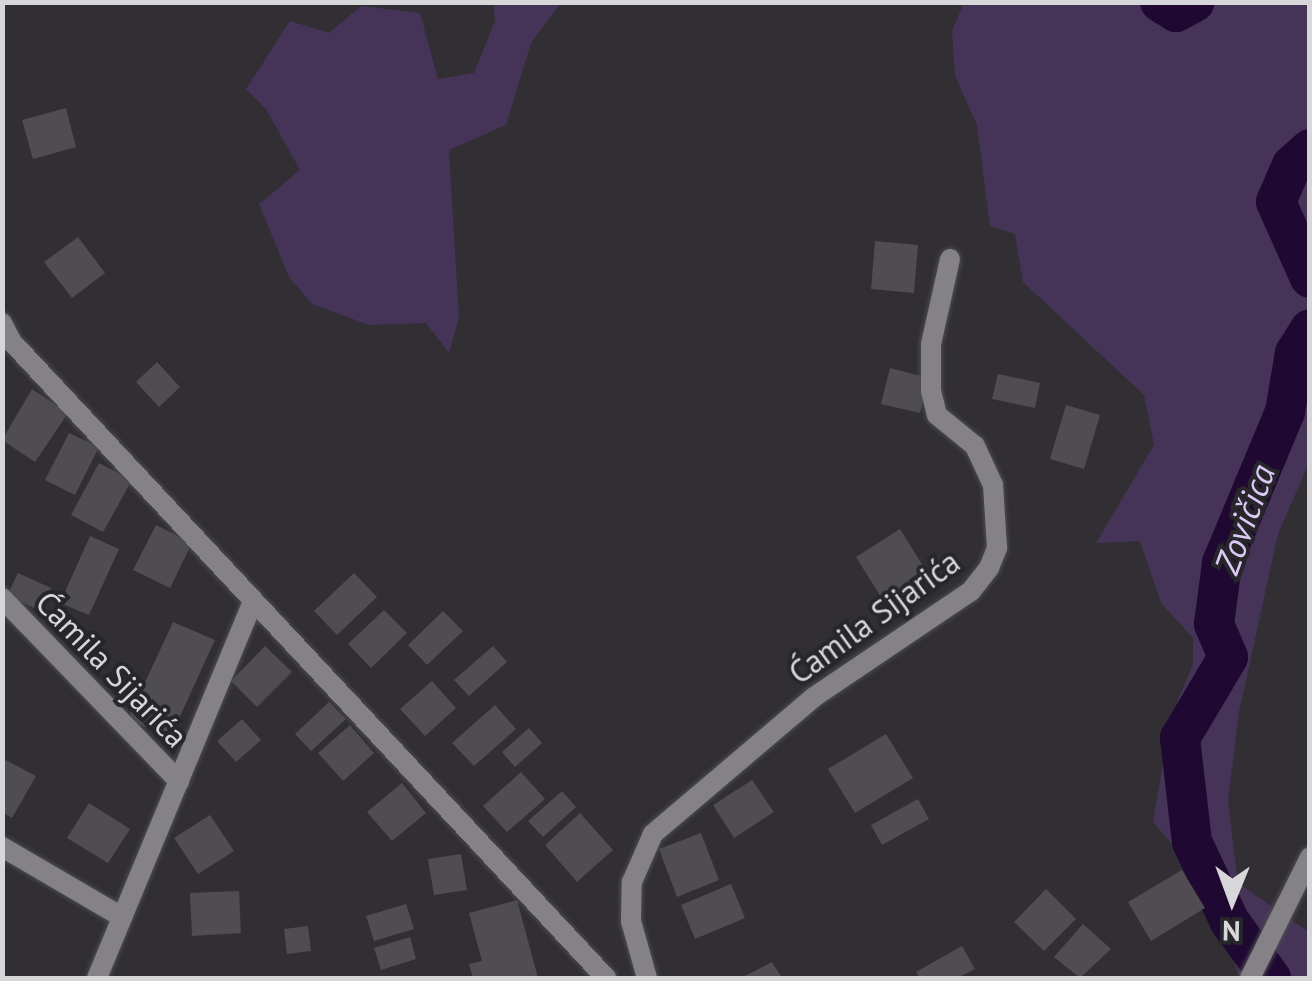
<!DOCTYPE html>
<meta charset="utf-8">
<style>
body{margin:0}
#map{position:relative;width:1312px;height:981px;overflow:hidden;background:#312f34;font-family:"PT Sans",sans-serif}
div>[style]{position:absolute}
.green>*{inset:0;background:#453458}
.river>*{height:40px;margin:-20px;padding:0 20px;transform-origin:20px;border-radius:20px;background:#1f0832}
.building>*{inset:0;background:#4f4d52}
.roads{filter:drop-shadow(0 0 2px #4e4c51) drop-shadow(0 0 2px #4e4c51)}
.minor>*{height:20px;margin:-10px;padding:0 10px;transform-origin:10px;border-radius:10px;background:#848287}
.tertiary>*{height:20px;margin:-10px;padding:0 10px;transform-origin:10px;border-radius:10px;background:#848287}
span{translate:-50% -50%;white-space:nowrap;text-align:center;line-height:1.15;-webkit-text-stroke:8px #27262a;paint-order:stroke}
.street-label{font-size:32px;color:#d7d6d9}
.water-label{font-size:35px;color:#dbc8f5;font-style:italic}
.frame{position:absolute;inset:0;border:5px solid #d7d6d9;pointer-events:none}
.north{position:absolute;left:1182px;top:851px;width:100px;height:100px;-webkit-text-stroke:8px #27262a;paint-order:stroke;rotate:181deg;font-size:28px;font-weight:700;line-height:40px;text-align:center;color:#d7d6d9}
.north::after{content:'';display:block;margin:auto;width:35px;height:45px;background:#d7d6d9;clip-path:polygon(50% 0,100% 100%,50% 72%,0 100%)}
</style>
<div id="map">
<div class="green">
<div style="clip-path:polygon(493px 3px,561px 3px,531px 43px,506px 125px,449px 150px,459px 318px,449px 353px,426px 323px,369px 325px,312px 304px,289px 277px,259px 204px,300px 170px,266px 109px,246px 89px,290px 21px,329px 33px,361px 6px,420px 13px,438px 79px,474px 73px,495px 21px)"></div>
<div style="clip-path:polygon(964px 3px,1309px 3px,1309px 463px,1278px 534px,1239px 712px,1228px 801px,1238px 883px,1309px 932px,1309px 978px,1240px 978px,1217px 915px,1184px 858px,1153px 822px,1171px 717px,1193px 664px,1193px 638px,1161px 603px,1140px 541px,1096px 543px,1154px 445px,1144px 395px,1023px 282px,1015px 234px,990px 226px,977px 125px,955px 76px,952px 31px)"></div>
</div>
<div class="river">
<div style="left:1160px;top:2px;width:19px;rotate:32deg"></div>
<div style="left:1176px;top:12px;width:21px;rotate:-28deg"></div>
<div style="left:1310px;top:149px;width:24px;rotate:138deg"></div>
<div style="left:1292px;top:165px;width:40px;rotate:113.4deg"></div>
<div style="left:1276px;top:202px;width:83px;rotate:65.9deg"></div>
<div style="left:1271px;top:978px;width:69px;rotate:-126.2deg"></div>
<div style="left:1230px;top:922px;width:89px;rotate:-115.4deg"></div>
<div style="left:1192px;top:842px;width:105px;rotate:-96.6deg"></div>
<div style="left:1180px;top:738px;width:94px;rotate:-59.3deg"></div>
<div style="left:1228px;top:657px;width:36px;rotate:-113deg"></div>
<div style="left:1214px;top:624px;width:62px;rotate:-82.5deg"></div>
<div style="left:1222px;top:563px;width:164px;rotate:-67.4deg"></div>
<div style="left:1285px;top:412px;width:60px;rotate:-80.4deg"></div>
<div style="left:1295px;top:353px;width:28px;rotate:-58deg"></div>
</div>
<div class="building">
<div style="clip-path:polygon(66px 108px,76px 147px,33px 159px,22px 120px)"></div>
<div style="clip-path:polygon(78px 237px,105px 273px,72px 298px,44px 262px)"></div>
<div style="clip-path:polygon(875px 241px,918px 245px,914px 293px,871px 289px)"></div>
<div style="clip-path:polygon(157px 362px,180px 387px,159px 407px,136px 382px)"></div>
<div style="clip-path:polygon(890px 368px,929px 378px,920px 413px,881px 404px)"></div>
<div style="clip-path:polygon(998px 374px,1040px 383px,1035px 408px,992px 399px)"></div>
<div style="clip-path:polygon(32px 389px,68px 413px,35px 462px,2px 440px)"></div>
<div style="clip-path:polygon(1066px 405px,1100px 415px,1084px 469px,1050px 459px)"></div>
<div style="clip-path:polygon(69px 433px,99px 447px,75px 495px,45px 480px)"></div>
<div style="clip-path:polygon(99px 463px,132px 480px,103px 532px,71px 515px)"></div>
<div style="clip-path:polygon(156px 525px,192px 543px,170px 588px,133px 570px)"></div>
<div style="clip-path:polygon(900px 529px,928px 574px,884px 602px,856px 557px)"></div>
<div style="clip-path:polygon(90px 536px,119px 549px,89px 615px,60px 603px)"></div>
<div style="clip-path:polygon(18px 573px,51px 588px,41px 611px,7px 596px)"></div>
<div style="clip-path:polygon(354px 573px,377px 597px,337px 635px,314px 611px)"></div>
<div style="clip-path:polygon(384px 610px,407px 633px,371px 668px,348px 644px)"></div>
<div style="clip-path:polygon(443px 611px,463px 631px,427px 665px,408px 645px)"></div>
<div style="clip-path:polygon(173px 622px,215px 640px,170px 738px,128px 719px)"></div>
<div style="clip-path:polygon(265px 646px,292px 672px,257px 707px,231px 681px)"></div>
<div style="clip-path:polygon(493px 646px,507px 662px,469px 696px,454px 680px)"></div>
<div style="clip-path:polygon(432px 681px,456px 708px,425px 736px,400px 709px)"></div>
<div style="clip-path:polygon(329px 702px,346px 719px,311px 751px,295px 734px)"></div>
<div style="clip-path:polygon(495px 705px,516px 729px,474px 766px,452px 743px)"></div>
<div style="clip-path:polygon(242px 719px,261px 740px,236px 762px,217px 741px)"></div>
<div style="clip-path:polygon(350px 725px,374px 753px,343px 781px,318px 753px)"></div>
<div style="clip-path:polygon(529px 728px,542px 743px,515px 767px,502px 752px)"></div>
<div style="clip-path:polygon(886px 734px,913px 778px,855px 813px,828px 769px)"></div>
<div style="clip-path:polygon(2px 758px,36px 776px,12px 818px,2px 812px)"></div>
<div style="clip-path:polygon(521px 772px,545px 799px,507px 832px,483px 806px)"></div>
<div style="clip-path:polygon(752px 780px,774px 812px,734px 838px,713px 805px)"></div>
<div style="clip-path:polygon(402px 783px,426px 813px,392px 841px,367px 812px)"></div>
<div style="clip-path:polygon(562px 791px,576px 807px,543px 837px,528px 821px)"></div>
<div style="clip-path:polygon(918px 799px,929px 819px,882px 845px,871px 825px)"></div>
<div style="clip-path:polygon(89px 803px,130px 829px,108px 863px,67px 838px)"></div>
<div style="clip-path:polygon(580px 813px,613px 850px,577px 882px,545px 845px)"></div>
<div style="clip-path:polygon(210px 815px,234px 851px,198px 874px,174px 838px)"></div>
<div style="clip-path:polygon(701px 833px,719px 880px,677px 897px,659px 849px)"></div>
<div style="clip-path:polygon(461px 854px,467px 890px,434px 895px,428px 859px)"></div>
<div style="clip-path:polygon(1182px 870px,1205px 908px,1151px 941px,1128px 902px)"></div>
<div style="clip-path:polygon(731px 884px,745px 918px,695px 939px,681px 905px)"></div>
<div style="clip-path:polygon(1046px 889px,1076px 919px,1044px 951px,1014px 922px)"></div>
<div style="clip-path:polygon(239px 891px,241px 933px,192px 936px,190px 893px)"></div>
<div style="clip-path:polygon(517px 900px,538px 978px,473px 978px,469px 964px,482px 961px,469px 913px)"></div>
<div style="clip-path:polygon(406px 904px,414px 929px,374px 941px,366px 916px)"></div>
<div style="clip-path:polygon(1083px 924px,1111px 949px,1080px 978px,1054px 957px)"></div>
<div style="clip-path:polygon(308px 926px,311px 951px,287px 954px,284px 929px)"></div>
<div style="clip-path:polygon(410px 937px,416px 959px,381px 970px,374px 948px)"></div>
<div style="clip-path:polygon(962px 946px,975px 969px,957px 978px,920px 978px,916px 972px)"></div>
<div style="clip-path:polygon(772px 962px,782px 978px,741px 978px)"></div>
</div>
<div class="roads">
<div class="minor">
<div style="left:2px;top:598px;width:255px;rotate:46deg"></div>
<div style="left:2px;top:847px;width:139px;rotate:30.3deg"></div>
<div style="left:97px;top:978px;width:408px;rotate:-67.5deg"></div>
<div style="left:647px;top:978px;width:59px;rotate:-105.7deg"></div>
<div style="left:631px;top:921px;width:39px;rotate:-89deg"></div>
<div style="left:632px;top:882px;width:52px;rotate:-66.4deg"></div>
<div style="left:653px;top:834px;width:211px;rotate:-40.4deg"></div>
<div style="left:814px;top:697px;width:189px;rotate:-34deg"></div>
<div style="left:971px;top:591px;width:29px;rotate:-52deg"></div>
<div style="left:989px;top:568px;width:22px;rotate:-68deg"></div>
<div style="left:997px;top:548px;width:63px;rotate:-93.6deg"></div>
<div style="left:993px;top:485px;width:43px;rotate:-114.8deg"></div>
<div style="left:975px;top:446px;width:49px;rotate:-140.8deg"></div>
<div style="left:937px;top:415px;width:25px;rotate:-104deg"></div>
<div style="left:931px;top:391px;width:47px;rotate:-90deg"></div>
<div style="left:931px;top:344px;width:87px;rotate:-77.4deg"></div>
</div>
<div class="tertiary">
<div style="left:2px;top:323px;width:20px;rotate:63deg"></div>
<div style="left:11px;top:341px;width:872px;rotate:46.95deg"></div>
<div style="left:1250px;top:978px;width:135px;rotate:-63.6deg"></div>
</div>
</div>
<div class="street-label">
<span style="left:874px;top:617px;rotate:-36deg">Ćamila Sijarića</span>
<span style="left:112px;top:669px;rotate:46deg">Ćamila Sijarića</span>
</div>
<div class="water-label">
<span style="left:1244px;top:519px;rotate:-70deg">Zovičica</span>
</div>
<div class="frame"></div>
<div class="north">N</div>
</div>
